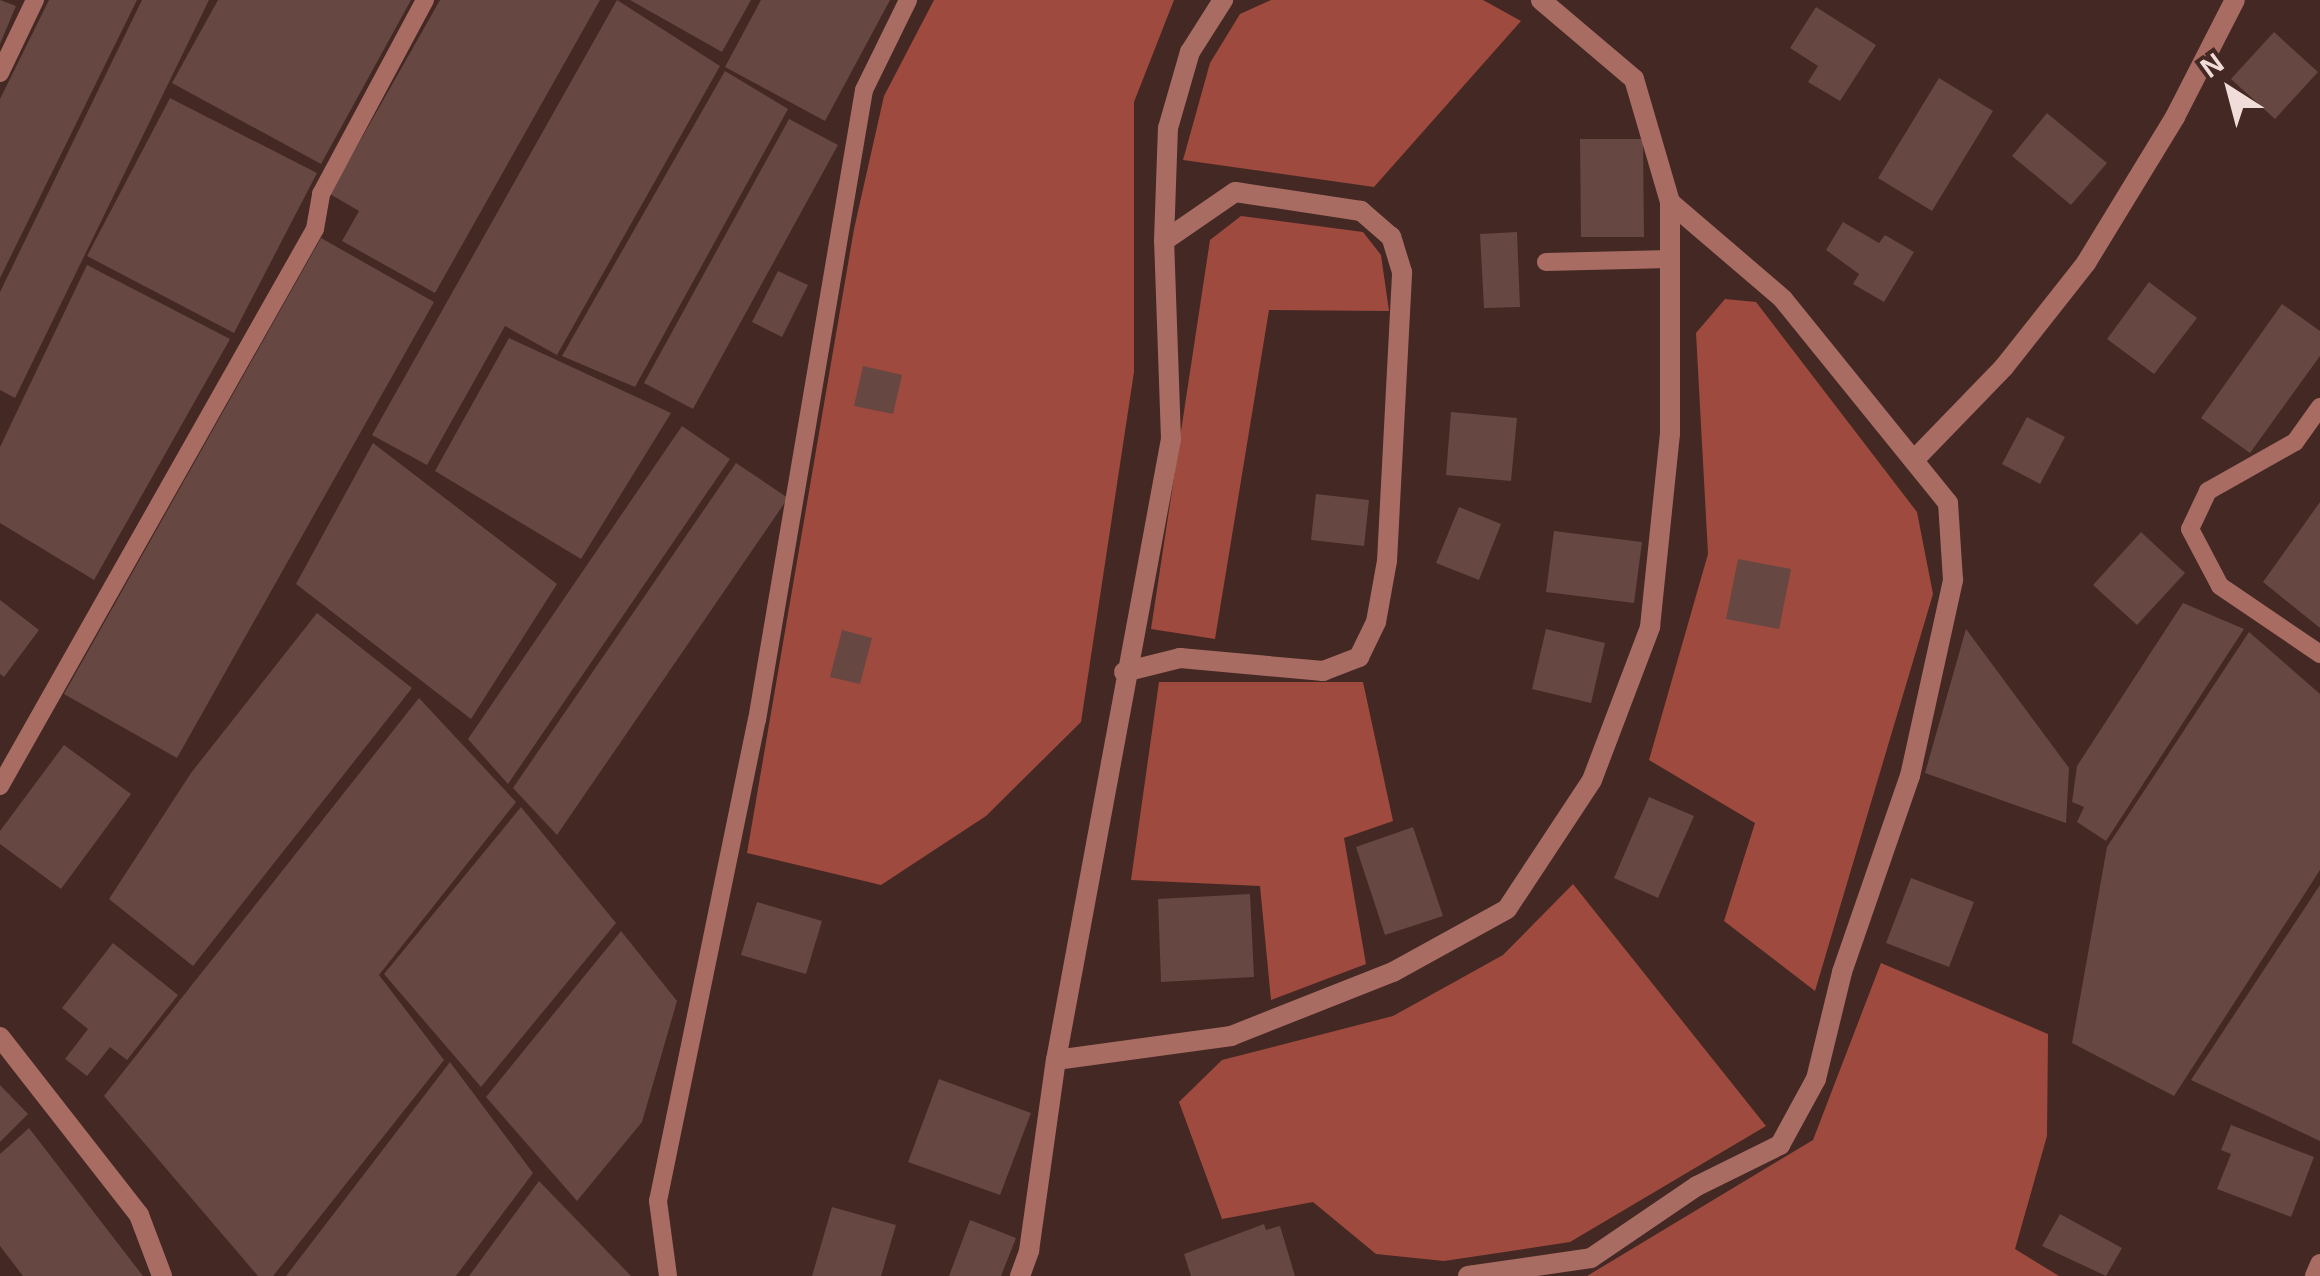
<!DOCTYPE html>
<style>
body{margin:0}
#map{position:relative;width:2320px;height:1276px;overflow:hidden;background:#442823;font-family:Arial,sans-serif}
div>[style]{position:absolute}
.forest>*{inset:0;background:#9f4a3f}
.building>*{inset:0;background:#664742}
.service>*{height:18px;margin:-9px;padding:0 9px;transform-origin:9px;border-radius:9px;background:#a96c63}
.minor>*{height:20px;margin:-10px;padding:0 10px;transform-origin:10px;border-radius:10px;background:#a96c63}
span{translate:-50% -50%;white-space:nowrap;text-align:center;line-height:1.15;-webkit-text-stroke:9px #442823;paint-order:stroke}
.north{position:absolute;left:2180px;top:40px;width:100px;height:100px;-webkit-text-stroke:8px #442823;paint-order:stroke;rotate:324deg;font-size:28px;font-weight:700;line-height:40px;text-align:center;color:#f0ddd9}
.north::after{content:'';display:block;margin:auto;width:35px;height:45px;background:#f0ddd9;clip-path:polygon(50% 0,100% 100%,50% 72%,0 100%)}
</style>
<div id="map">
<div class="forest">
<div style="clip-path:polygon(934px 0,1174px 0,1134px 102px,1134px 372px,1081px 722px,986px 816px,881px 885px,747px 853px,854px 229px,884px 96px)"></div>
<div style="clip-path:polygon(1271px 0,1483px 0,1521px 21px,1374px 187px,1183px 160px,1210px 63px,1240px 14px)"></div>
<div style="clip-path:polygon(1241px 216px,1363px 232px,1381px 255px,1389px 311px,1269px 310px,1215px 639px,1151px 629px,1210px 240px)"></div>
<div style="clip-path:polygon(1725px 299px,1756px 302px,1917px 512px,1933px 594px,1815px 991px,1724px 921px,1755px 823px,1649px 760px,1708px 554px,1696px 333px)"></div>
<div style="clip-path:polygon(1159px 682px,1363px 682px,1393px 821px,1344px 838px,1366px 964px,1271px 1000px,1260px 886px,1131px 880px)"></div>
<div style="clip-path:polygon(1573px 884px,1766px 1126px,1570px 1242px,1444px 1261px,1376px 1254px,1313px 1202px,1222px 1219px,1179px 1102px,1222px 1060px,1393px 1016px,1503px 955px)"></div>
<div style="clip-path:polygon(1881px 963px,2048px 1034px,2047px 1136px,2015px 1249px,2059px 1276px,1587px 1276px,1813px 1140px)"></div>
</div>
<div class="building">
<div style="clip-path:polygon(0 0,16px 6px,0 44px)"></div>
<div style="clip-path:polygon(49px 0,137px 0,0 278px,0 99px)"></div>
<div style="clip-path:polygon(142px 0,209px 0,15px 398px,0 390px,0 292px)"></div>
<div style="clip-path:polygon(218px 0,411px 0,321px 164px,172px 83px)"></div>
<div style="clip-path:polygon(440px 0,600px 0,435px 293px,342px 241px,359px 211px,330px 194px)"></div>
<div style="clip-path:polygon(617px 0,720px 66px,557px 355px,505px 326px,427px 465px,372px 435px)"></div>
<div style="clip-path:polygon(630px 0,751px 0,722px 52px)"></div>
<div style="clip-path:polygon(761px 0,890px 0,825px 121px,725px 67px)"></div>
<div style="clip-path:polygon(1816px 7px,1876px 45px,1840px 101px,1808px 82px,1818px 66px,1790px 48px)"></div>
<div style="clip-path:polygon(2274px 32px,2318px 72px,2275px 119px,2231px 79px)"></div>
<div style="clip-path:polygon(725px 71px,788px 109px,635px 387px,562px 356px)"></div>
<div style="clip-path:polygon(1939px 78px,1993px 111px,1932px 211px,1878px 178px)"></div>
<div style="clip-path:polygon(170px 98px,317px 173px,234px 333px,87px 256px)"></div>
<div style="clip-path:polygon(2047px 113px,2107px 163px,2071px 205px,2012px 156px)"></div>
<div style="clip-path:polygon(789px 119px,838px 145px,693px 409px,644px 383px)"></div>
<div style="clip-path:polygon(1580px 139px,1643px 139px,1644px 237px,1581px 237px)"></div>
<div style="clip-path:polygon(1843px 222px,1879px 243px,1885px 235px,1914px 252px,1884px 302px,1853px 284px,1859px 274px,1826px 250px)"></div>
<div style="clip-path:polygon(1517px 232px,1520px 307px,1484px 308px,1480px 234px)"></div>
<div style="clip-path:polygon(321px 238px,434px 302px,177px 758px,64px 694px)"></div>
<div style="clip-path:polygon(87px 265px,230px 339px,94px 580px,0 523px,0 447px)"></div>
<div style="clip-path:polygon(778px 271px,808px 285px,782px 337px,752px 322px)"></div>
<div style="clip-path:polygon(2149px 282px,2197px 318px,2154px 374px,2107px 339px)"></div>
<div style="clip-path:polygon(2282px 304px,2320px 331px,2320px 356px,2250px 453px,2201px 418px)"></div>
<div style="clip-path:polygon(509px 338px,671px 413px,581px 559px,435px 471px)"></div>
<div style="clip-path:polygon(863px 366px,902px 375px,893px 414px,854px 406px)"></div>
<div style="clip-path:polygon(1451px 412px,1517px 418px,1511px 481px,1446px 475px)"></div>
<div style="clip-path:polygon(2027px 417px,2065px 437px,2040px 484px,2002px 464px)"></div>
<div style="clip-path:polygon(682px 426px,730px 459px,508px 784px,468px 739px)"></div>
<div style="clip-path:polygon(373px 443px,557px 584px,471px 719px,296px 584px)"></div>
<div style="clip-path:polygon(736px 463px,788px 498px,557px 835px,513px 788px)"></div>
<div style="clip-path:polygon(1316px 494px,1369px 500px,1364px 546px,1311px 540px)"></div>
<div style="clip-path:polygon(2320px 502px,2320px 628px,2263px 582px)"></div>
<div style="clip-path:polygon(1459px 507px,1501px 524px,1479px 580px,1436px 563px)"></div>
<div style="clip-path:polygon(1554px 531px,1642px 542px,1634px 603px,1546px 592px)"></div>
<div style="clip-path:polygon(2141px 532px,2185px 573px,2137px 625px,2093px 585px)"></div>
<div style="clip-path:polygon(1738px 559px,1791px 569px,1779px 629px,1726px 619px)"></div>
<div style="clip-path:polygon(0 600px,39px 630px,4px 677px,0 674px)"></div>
<div style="clip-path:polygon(2183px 603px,2244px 629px,2106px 841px,2077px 822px,2084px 807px,2072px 802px,2077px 766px)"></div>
<div style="clip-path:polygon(317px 613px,412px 688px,193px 966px,109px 899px,191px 773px)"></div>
<div style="clip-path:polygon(1546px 629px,1605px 643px,1591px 703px,1532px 689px)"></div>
<div style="clip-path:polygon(1966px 629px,2069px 768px,2066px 823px,1925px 773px)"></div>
<div style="clip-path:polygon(842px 630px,872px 638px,860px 684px,830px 677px)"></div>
<div style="clip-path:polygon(2249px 632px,2320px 694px,2320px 870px,2174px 1096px,2072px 1043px,2107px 847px)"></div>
<div style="clip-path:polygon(419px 698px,516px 802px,379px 975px,444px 1060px,273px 1276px,258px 1276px,104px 1096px)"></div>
<div style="clip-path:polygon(64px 745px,131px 794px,61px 889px,0 844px,0 831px)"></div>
<div style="clip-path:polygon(1649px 797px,1694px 816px,1658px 898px,1614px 878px)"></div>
<div style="clip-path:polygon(521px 807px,616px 923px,481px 1087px,384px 974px)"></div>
<div style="clip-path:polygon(1413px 827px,1443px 916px,1385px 935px,1356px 847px)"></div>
<div style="clip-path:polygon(1911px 878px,1974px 902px,1949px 967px,1886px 943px)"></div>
<div style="clip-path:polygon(2320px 885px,2320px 1141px,2191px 1080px)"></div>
<div style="clip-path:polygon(1250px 894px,1254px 977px,1161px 982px,1158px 899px)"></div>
<div style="clip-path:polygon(757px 902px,822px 921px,806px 974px,741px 955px)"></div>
<div style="clip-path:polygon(621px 931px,677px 1001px,642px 1122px,577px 1201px,486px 1097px)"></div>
<div style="clip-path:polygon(113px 943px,178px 995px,127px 1060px,110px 1047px,87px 1076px,65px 1059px,88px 1029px,62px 1008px)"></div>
<div style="clip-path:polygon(450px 1062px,533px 1173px,456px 1276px,286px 1276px)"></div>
<div style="clip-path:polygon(939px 1079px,1031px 1113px,1000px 1195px,908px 1162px)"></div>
<div style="clip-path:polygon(0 1085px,28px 1114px,0 1142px)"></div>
<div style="clip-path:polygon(2231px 1125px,2314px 1157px,2291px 1217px,2217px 1189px,2231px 1154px,2221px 1150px)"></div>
<div style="clip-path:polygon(29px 1128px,143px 1276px,23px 1276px,0 1246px,0 1154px)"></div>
<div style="clip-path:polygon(539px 1181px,631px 1276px,469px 1276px)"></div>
<div style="clip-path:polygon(832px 1207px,896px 1225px,881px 1276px,812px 1276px)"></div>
<div style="clip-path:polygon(2060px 1214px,2122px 1248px,2106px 1276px,2042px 1246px)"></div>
<div style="clip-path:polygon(970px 1220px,1016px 1238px,1001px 1276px,949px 1276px)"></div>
<div style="clip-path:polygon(1264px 1224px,1266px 1230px,1280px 1226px,1295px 1276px,1191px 1276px,1184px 1254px)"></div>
</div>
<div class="service">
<div style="left:0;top:73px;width:81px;rotate:-64.4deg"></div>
<div style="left:1546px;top:262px;width:124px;rotate:-1.4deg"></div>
<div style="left:2320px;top:407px;width:43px;rotate:125.5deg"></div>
<div style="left:2295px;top:442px;width:100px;rotate:150.6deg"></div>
<div style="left:2208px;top:491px;width:42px;rotate:115.3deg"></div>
<div style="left:2190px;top:529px;width:64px;rotate:62.2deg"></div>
<div style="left:2220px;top:586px;width:121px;rotate:34.2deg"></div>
<div style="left:0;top:786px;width:640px;rotate:-60.51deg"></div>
<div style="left:315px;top:229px;width:36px;rotate:-80deg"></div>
<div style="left:321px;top:194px;width:220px;rotate:-61.8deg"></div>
<div style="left:668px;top:1276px;width:76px;rotate:-97.6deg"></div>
<div style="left:658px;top:1201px;width:491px;rotate:-78.4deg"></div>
<div style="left:757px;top:720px;width:639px;rotate:-80.36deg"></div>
<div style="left:864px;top:90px;width:100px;rotate:-63.9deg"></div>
</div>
<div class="minor">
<div style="left:1915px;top:459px;width:128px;rotate:-45.9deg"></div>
<div style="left:2004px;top:367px;width:132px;rotate:-51.7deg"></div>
<div style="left:2086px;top:263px;width:171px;rotate:-58.6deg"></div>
<div style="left:2175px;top:117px;width:131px;rotate:-62.9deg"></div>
<div style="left:1124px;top:672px;width:58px;rotate:-14deg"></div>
<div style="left:1180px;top:658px;width:144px;rotate:5.2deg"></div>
<div style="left:1323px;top:671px;width:39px;rotate:-21deg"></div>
<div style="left:1359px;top:657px;width:39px;rotate:-64deg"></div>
<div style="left:1376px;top:622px;width:62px;rotate:-79.8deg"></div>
<div style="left:1387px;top:561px;width:289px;rotate:-87deg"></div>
<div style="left:1402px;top:272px;width:37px;rotate:-107deg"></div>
<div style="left:1391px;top:237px;width:40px;rotate:-139deg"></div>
<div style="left:1361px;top:211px;width:127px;rotate:-171.4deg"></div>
<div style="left:1235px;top:192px;width:86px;rotate:145.4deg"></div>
<div style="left:0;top:1037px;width:226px;rotate:52deg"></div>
<div style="left:139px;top:1215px;width:65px;rotate:69.3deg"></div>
<div style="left:1056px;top:1060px;width:177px;rotate:-7.8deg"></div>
<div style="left:1231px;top:1036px;width:174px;rotate:-21.6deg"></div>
<div style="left:1393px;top:972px;width:130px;rotate:-28.9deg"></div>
<div style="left:1507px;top:909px;width:154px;rotate:-56.6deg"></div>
<div style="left:1592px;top:780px;width:164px;rotate:-69.2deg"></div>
<div style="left:1650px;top:627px;width:194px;rotate:-84.1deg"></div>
<div style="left:1670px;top:434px;width:232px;rotate:-90deg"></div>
<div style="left:1670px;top:202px;width:128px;rotate:-106.3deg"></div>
<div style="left:1634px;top:79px;width:122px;rotate:-139.7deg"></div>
<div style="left:1020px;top:1276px;width:27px;rotate:-70deg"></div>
<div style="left:1029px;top:1251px;width:193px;rotate:-82deg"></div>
<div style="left:1056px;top:1060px;width:632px;rotate:-79.51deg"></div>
<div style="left:1171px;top:439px;width:198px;rotate:-92deg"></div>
<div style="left:1164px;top:241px;width:113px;rotate:-88deg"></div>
<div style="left:1168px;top:128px;width:79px;rotate:-73.9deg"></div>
<div style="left:1190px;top:52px;width:62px;rotate:-57.6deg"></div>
<div style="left:1468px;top:1276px;width:124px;rotate:-8.3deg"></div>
<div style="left:1591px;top:1258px;width:128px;rotate:-34.2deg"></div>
<div style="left:1697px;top:1186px;width:93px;rotate:-26.3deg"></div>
<div style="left:1780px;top:1145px;width:75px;rotate:-61.4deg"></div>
<div style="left:1816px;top:1079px;width:110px;rotate:-76.3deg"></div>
<div style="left:1842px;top:972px;width:207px;rotate:-70.9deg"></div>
<div style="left:1910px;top:776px;width:201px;rotate:-77.6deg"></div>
<div style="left:1953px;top:580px;width:77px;rotate:-93.7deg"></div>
<div style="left:1948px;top:503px;width:262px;rotate:-129deg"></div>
<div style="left:1783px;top:299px;width:149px;rotate:-139.4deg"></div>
<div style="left:2315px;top:1276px;width:13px;rotate:-67deg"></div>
</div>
<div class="north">N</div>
</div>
